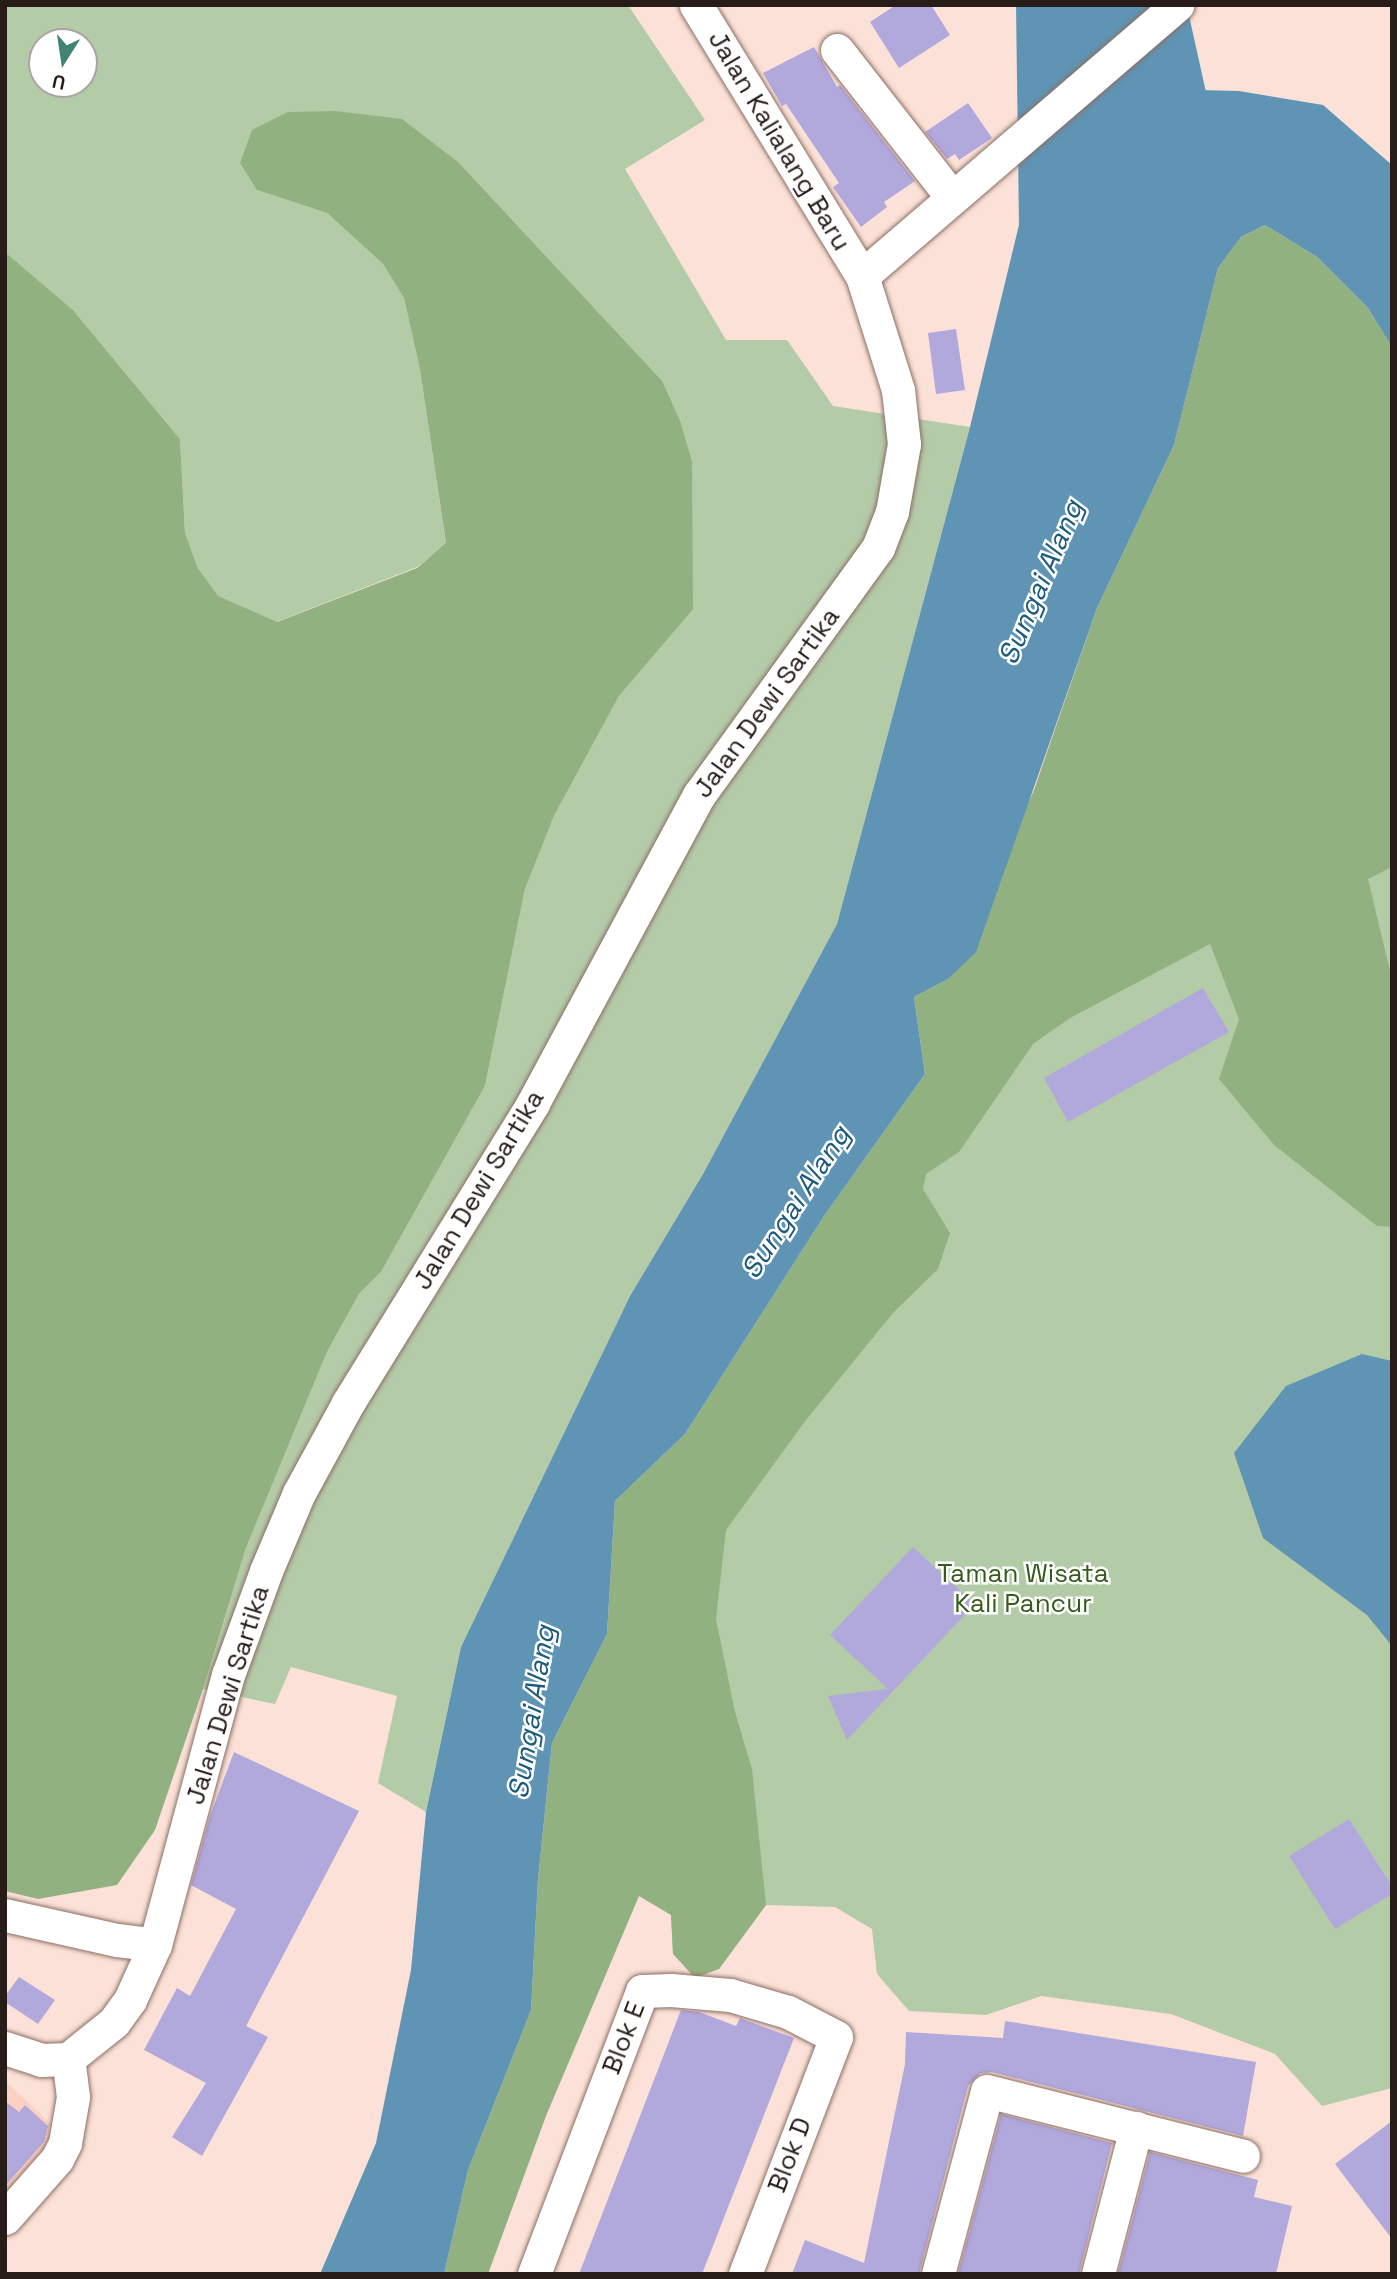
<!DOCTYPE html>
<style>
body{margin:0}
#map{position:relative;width:1397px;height:2279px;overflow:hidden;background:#fbe1d7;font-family:"Space Grotesk",sans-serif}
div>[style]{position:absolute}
.built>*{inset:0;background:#fad1c2}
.green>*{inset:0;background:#b4cba8}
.forest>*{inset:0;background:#92b181}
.water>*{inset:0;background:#5f94b4}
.river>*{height:63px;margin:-31.5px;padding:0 31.5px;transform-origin:31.5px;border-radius:31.5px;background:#5f94b4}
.building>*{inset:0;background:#b1a8dc}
.roads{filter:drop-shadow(0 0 2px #8c6f65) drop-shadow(0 0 2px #8c6f65)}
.minor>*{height:33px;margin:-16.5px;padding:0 16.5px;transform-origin:16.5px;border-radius:16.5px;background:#fff}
span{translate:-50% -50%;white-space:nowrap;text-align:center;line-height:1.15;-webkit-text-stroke:5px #fff;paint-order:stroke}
.street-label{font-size:26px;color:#271c18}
.park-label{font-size:26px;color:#355c1a}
.water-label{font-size:28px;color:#1b5a7c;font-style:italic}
.frame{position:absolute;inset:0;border:7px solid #271c18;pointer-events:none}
.north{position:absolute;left:28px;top:28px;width:70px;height:70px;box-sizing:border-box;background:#fff;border:2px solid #a9a4a3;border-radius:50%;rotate:192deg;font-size:19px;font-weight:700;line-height:28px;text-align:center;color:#271c18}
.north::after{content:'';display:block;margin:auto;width:24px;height:32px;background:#428474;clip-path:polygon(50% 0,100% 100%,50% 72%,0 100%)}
</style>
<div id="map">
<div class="built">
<div style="clip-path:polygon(5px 2081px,63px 2135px,5px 2198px)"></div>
</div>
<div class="green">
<div style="clip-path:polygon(evenodd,5px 5px,628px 5px,705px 120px,625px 169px,726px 340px,787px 340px,833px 406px,970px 427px,837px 924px,703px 1174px,630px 1296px,461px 1647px,426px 1812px,378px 1783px,397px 1696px,291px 1667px,275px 1704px,203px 1689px,246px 1548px,327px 1352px,359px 1294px,381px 1272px,485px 1086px,525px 889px,554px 816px,619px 696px,692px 609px,692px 461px,681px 423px,458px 162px,257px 190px,327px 213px,383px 264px,404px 298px,420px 370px,446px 544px,417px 567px,276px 622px,217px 596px,198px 568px,185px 533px,180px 439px,73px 310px,5px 252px,5px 5px,42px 42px,84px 42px,84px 84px,42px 84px,42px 42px)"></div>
<div style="clip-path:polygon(1392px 347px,1392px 2088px,1322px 2106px,1275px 2054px,1171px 2014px,1041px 1996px,986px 2015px,909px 2011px,877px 1974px,872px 1929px,835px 1907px,766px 1905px,719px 1969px,673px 1954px,671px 1914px,639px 1896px,552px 1743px)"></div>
</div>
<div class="forest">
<div style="clip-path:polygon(335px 111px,402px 119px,458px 162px,662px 381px,681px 423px,692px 461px,693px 609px,619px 696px,554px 816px,525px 889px,485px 1086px,381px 1272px,359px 1294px,327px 1352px,246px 1548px,203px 1689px,155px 1830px,117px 1885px,38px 1899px,5px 1891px,5px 252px,73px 310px,180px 439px,185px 533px,198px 568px,218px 596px,277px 622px,417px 568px,446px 543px,420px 370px,404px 298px,383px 264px,327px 213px,257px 190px,240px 163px,252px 130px,288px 112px)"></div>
<div style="clip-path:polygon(1265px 225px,1317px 257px,1368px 308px,1392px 347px,1392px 867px,1368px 879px,1392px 979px,1392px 1227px,1377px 1226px,1274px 1145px,1219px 1079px,1239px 1019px,1210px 944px,1070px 1018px,1033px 1044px,959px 1152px,926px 1174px,923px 1189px,950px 1233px,938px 1269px,893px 1313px,806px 1420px,726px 1530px,716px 1619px,735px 1712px,752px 1769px,766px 1905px,719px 1969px,695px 1978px,673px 1954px,671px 1915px,639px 1896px,546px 2116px,488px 2274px,444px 2274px,468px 2170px,531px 2010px,538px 1879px,552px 1743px,607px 1634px,615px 1501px,685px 1434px,824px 1216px,925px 1074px,914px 997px,948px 979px,1034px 790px,1097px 608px,1174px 445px,1218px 268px,1241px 237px)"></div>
</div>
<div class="water">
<div style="clip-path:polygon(1016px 5px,1137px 5px,1156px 89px,1239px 91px,1323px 105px,1392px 165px,1392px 347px,1368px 308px,1317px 257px,1265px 225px,1241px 237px,1218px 268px,1174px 445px,1097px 608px,976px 952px,948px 979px,914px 997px,925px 1074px,824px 1216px,685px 1434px,615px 1501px,607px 1634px,552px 1743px,538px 1879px,531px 2010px,468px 2170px,444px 2274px,320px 2274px,376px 2143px,411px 1970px,426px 1812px,461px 1647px,630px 1296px,703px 1174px,837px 924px,970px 427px,1019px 225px)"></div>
<div style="clip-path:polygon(1362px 1354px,1392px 1361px,1392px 1646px,1367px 1615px,1263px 1538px,1234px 1453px,1286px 1386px)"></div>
</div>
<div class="river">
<div style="left:1154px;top:5px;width:120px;rotate:77.5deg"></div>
<div style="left:1180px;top:122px;width:52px;rotate:93.3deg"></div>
</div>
<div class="building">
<div style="clip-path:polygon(896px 5px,931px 5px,950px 35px,899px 68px,870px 22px)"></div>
<div style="clip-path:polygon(814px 47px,837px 87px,840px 85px,915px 181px,884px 202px,887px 207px,861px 227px,833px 187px,839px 183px,786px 104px,782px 106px,763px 73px)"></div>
<div style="clip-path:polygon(968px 103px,992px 138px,959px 160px,955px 154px,947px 159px,925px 132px)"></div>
<div style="clip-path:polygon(956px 329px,965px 390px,936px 394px,928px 333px)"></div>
<div style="clip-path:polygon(1203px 988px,1229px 1032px,1068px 1122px,1044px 1078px)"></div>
<div style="clip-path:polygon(913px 1547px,975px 1604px,847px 1740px,828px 1696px,888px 1689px,830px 1635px)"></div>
<div style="clip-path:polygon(234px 1752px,359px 1811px,246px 2026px,268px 2037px,202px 2156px,172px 2137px,206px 2083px,144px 2050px,177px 1988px,190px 1996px,236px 1909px,191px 1885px,210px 1816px)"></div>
<div style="clip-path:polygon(1349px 1819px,1392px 1886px,1392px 1894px,1335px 1929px,1289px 1856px)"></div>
<div style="clip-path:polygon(19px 1977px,55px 2000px,38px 2024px,5px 2002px,5px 1996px)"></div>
<div style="clip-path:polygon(681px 2010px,699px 2012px,736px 2026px,740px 2018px,794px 2038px,702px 2274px,579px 2274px)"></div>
<div style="clip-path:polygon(1005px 2021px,1256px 2062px,1243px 2136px,992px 2072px,981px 2073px,968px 2086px,919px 2274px,792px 2274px,805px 2240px,864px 2263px,905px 2064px,906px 2032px,1003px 2038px)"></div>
<div style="clip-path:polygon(5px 2101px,19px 2112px,25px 2105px,48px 2126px,44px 2142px,5px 2186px)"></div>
<div style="clip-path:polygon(1001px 2114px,1112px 2143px,1079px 2274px,958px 2274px)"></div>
<div style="clip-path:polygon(1392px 2121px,1392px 2239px,1335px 2164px)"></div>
<div style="clip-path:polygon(1150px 2152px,1258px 2180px,1254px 2197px,1292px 2206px,1276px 2274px,1118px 2274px)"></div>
</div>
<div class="roads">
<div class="minor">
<div style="left:837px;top:50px;width:187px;rotate:52deg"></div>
<div style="left:862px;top:276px;width:416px;rotate:-40.7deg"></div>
<div style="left:5px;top:1915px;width:115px;rotate:12.6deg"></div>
<div style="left:117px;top:1940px;width:38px;rotate:7deg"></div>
<div style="left:5px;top:2048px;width:38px;rotate:18deg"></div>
<div style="left:41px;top:2060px;width:27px;rotate:-2deg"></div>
<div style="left:68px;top:2059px;width:59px;rotate:-38.8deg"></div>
<div style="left:114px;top:2022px;width:27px;rotate:-54deg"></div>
<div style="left:130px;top:2000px;width:60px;rotate:-65.6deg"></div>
<div style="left:155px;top:1945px;width:280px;rotate:-74.9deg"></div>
<div style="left:228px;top:1675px;width:111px;rotate:-69.9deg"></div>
<div style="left:266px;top:1571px;width:85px;rotate:-67.1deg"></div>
<div style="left:299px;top:1493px;width:102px;rotate:-61.4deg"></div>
<div style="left:348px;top:1403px;width:352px;rotate:-58.3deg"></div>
<div style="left:533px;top:1103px;width:350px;rotate:-61.7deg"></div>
<div style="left:699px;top:795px;width:305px;rotate:-54.1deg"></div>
<div style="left:878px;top:548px;width:39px;rotate:-69deg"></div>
<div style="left:892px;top:512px;width:69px;rotate:-80deg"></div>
<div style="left:904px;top:444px;width:54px;rotate:-96.3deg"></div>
<div style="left:898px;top:390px;width:120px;rotate:-107.5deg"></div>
<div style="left:862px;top:276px;width:318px;rotate:-121.5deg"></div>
<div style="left:5px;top:2218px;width:79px;rotate:-48.6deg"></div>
<div style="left:57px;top:2159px;width:18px;rotate:-63deg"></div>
<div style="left:65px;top:2143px;width:47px;rotate:-80.1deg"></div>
<div style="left:73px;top:2097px;width:38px;rotate:-97deg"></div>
<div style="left:534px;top:2274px;width:303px;rotate:-69.1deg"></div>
<div style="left:642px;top:1991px;width:29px;rotate:-2deg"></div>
<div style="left:671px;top:1990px;width:59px;rotate:4.8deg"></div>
<div style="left:730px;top:1995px;width:60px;rotate:16.3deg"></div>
<div style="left:788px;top:2012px;width:54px;rotate:27.5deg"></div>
<div style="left:836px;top:2037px;width:254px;rotate:111deg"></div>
<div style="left:938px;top:2274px;width:189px;rotate:-75deg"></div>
<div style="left:987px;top:2091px;width:264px;rotate:14.2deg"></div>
<div style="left:1098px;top:2274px;width:151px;rotate:-75.4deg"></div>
</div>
</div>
<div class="street-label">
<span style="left:779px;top:141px;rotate:59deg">Jalan Kalialang Baru</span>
<span style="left:767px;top:703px;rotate:-54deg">Jalan Dewi Sartika</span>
<span style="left:479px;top:1190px;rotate:-59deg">Jalan Dewi Sartika</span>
<span style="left:228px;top:1695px;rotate:-73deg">Jalan Dewi Sartika</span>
<span style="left:624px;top:2038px;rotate:-69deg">Blok E</span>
<span style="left:790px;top:2155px;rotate:-69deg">Blok D</span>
</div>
<div class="park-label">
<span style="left:1023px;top:1589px">Taman Wisata<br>Kali Pancur</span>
</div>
<div class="water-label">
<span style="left:1040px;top:582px;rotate:-67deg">Sungai Alang</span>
<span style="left:795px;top:1202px;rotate:-57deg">Sungai Alang</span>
<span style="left:531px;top:1712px;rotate:-81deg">Sungai Alang</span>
</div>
<div class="frame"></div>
<div class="north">U</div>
</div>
